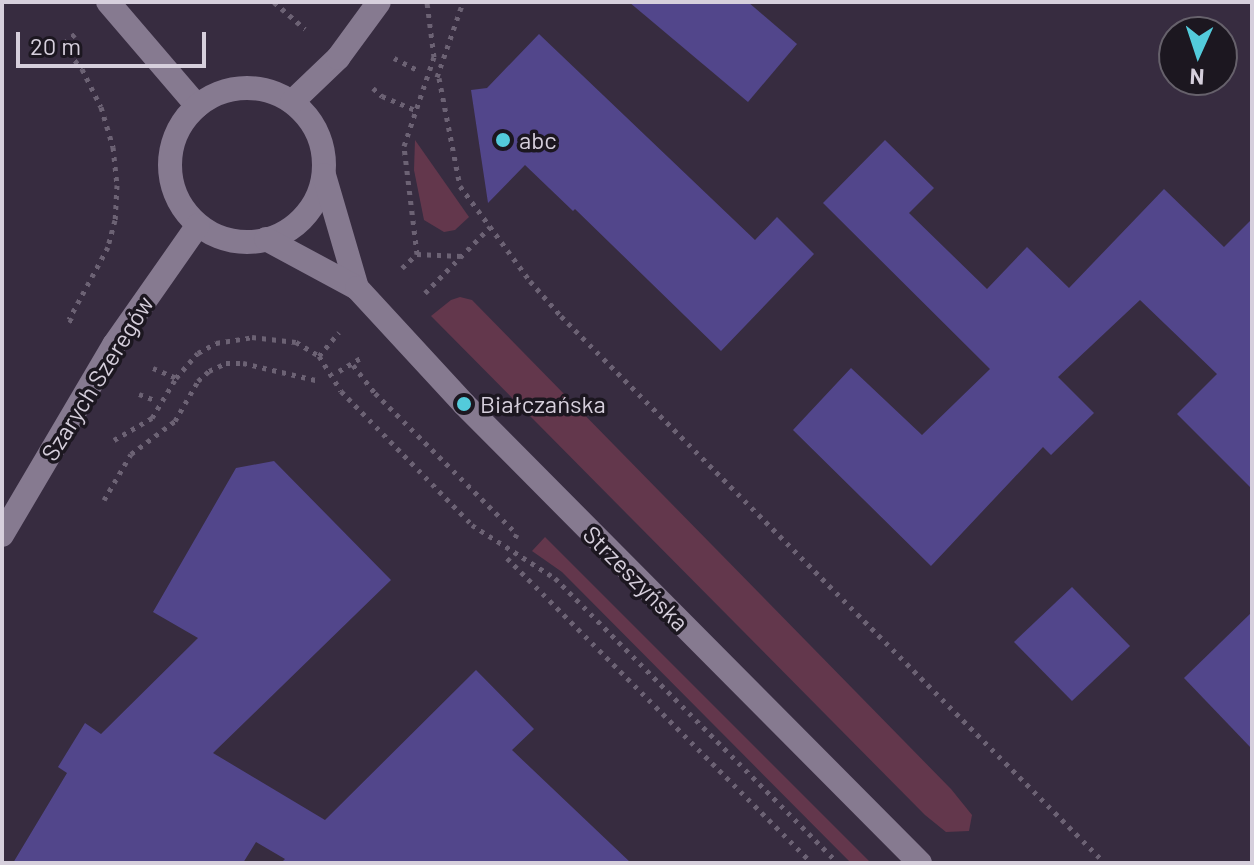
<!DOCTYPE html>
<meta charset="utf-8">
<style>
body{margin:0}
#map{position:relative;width:1254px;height:865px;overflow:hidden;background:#372c40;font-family:Barlow,sans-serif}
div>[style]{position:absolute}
.green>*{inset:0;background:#63374c}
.building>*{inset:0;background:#52468b}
.path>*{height:5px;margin-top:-2.5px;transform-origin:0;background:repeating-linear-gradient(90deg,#6c6274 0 4px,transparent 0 10px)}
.minor>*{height:24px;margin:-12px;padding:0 12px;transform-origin:12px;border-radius:12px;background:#867a90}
.minor>.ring{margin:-12px;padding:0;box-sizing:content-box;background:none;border:24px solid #867a90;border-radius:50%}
.dots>*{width:22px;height:22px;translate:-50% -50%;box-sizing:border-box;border:4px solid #1c1720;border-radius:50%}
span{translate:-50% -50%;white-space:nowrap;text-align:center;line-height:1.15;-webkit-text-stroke:7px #1c1720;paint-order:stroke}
.poi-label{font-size:24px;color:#d6cfdc}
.left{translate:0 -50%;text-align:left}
.street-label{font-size:24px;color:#d6cfdc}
.frame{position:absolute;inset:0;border:4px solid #d6cfdc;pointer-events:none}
.north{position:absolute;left:1158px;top:16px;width:80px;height:80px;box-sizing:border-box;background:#1c1720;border:2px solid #66616b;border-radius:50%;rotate:183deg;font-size:22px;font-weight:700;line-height:32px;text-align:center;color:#d6cfdc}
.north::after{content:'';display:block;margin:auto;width:28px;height:36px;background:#53cbdb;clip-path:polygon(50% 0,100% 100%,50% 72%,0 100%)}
.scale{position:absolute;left:16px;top:32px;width:190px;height:36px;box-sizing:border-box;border:4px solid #d6cfdc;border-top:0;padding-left:10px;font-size:24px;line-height:28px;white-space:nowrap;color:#d6cfdc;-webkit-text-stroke:6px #1c1720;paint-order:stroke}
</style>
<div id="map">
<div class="green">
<div style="clip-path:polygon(415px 140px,469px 217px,455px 230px,444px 232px,424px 220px,414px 170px)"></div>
<div style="clip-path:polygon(460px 297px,472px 300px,951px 789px,972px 815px,969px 831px,946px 832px,925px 815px,431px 316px,451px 300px)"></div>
<div style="clip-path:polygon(545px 537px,871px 863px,851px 863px,562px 572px,532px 551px)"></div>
</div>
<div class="building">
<div style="clip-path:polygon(629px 2px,748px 2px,797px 44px,748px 102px)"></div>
<div style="clip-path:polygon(539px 34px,755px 240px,777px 217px,814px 254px,721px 351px,575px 209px,573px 211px,525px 165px,488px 203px,471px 90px,487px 88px)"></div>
<div style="clip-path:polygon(885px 140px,934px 188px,909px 213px,987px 289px,1027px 247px,1069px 288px,1164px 189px,1224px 247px,1252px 219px,1252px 489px,1177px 414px,1217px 374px,1140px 300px,1058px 377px,1094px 413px,1051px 455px,1043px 447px,931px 566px,793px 430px,851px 368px,922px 435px,990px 369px,823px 203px)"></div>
<div style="clip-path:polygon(274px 461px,391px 580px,213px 753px,325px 820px,476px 670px,534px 729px,512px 750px,631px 863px,281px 863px,285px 859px,256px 842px,243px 863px,13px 863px,67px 773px,58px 767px,85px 723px,101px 734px,198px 638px,153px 612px,236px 468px)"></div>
<div style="clip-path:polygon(1072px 587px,1130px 646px,1072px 701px,1014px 642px)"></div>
<div style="clip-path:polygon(1252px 612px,1252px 749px,1184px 678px)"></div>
</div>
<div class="path">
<div style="left:274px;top:2px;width:41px;rotate:41.1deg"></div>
<div style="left:75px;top:34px;width:17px;rotate:140deg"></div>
<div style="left:62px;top:45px;width:31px;rotate:50deg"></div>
<div style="left:82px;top:69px;width:42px;rotate:63.4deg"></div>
<div style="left:101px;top:107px;width:42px;rotate:73.3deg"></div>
<div style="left:113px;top:147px;width:38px;rotate:84deg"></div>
<div style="left:117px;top:185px;width:35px;rotate:93deg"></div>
<div style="left:115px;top:220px;width:28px;rotate:105deg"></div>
<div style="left:108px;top:247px;width:82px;rotate:118.4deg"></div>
<div style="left:69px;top:319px;width:7px;rotate:34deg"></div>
<div style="left:394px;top:58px;width:29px;rotate:27deg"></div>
<div style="left:437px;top:77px;width:79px;rotate:-70.9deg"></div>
<div style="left:439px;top:78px;width:110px;rotate:79deg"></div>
<div style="left:460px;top:186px;width:118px;rotate:53.6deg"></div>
<div style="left:530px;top:281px;width:47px;rotate:48.5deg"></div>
<div style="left:561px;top:316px;width:771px;rotate:45.16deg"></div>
<div style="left:373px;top:88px;width:12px;rotate:42deg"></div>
<div style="left:382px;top:96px;width:36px;rotate:23deg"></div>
<div style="left:417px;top:254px;width:44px;rotate:2.6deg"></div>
<div style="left:402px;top:268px;width:21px;rotate:-43deg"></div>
<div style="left:417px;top:254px;width:109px;rotate:-96.9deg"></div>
<div style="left:404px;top:146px;width:94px;rotate:-71.4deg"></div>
<div style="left:434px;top:57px;width:55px;rotate:-97.3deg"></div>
<div style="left:425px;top:293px;width:93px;rotate:-45.4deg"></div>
<div style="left:319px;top:356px;width:31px;rotate:-50deg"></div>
<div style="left:353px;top:365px;width:36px;rotate:52deg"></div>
<div style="left:375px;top:393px;width:200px;rotate:44.8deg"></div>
<div style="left:517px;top:534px;width:8px;rotate:120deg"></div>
<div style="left:153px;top:368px;width:25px;rotate:23deg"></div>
<div style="left:176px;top:378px;width:33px;rotate:-49deg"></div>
<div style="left:198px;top:353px;width:21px;rotate:-29deg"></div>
<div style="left:216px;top:343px;width:36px;rotate:-9deg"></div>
<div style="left:252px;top:337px;width:44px;rotate:6.5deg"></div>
<div style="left:296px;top:342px;width:27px;rotate:31deg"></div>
<div style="left:319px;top:356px;width:41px;rotate:57.8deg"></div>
<div style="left:341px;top:391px;width:187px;rotate:45.6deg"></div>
<div style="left:472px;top:525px;width:98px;rotate:32.6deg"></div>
<div style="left:555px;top:578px;width:402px;rotate:45.2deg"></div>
<div style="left:339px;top:371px;width:27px;rotate:-31deg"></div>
<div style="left:139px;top:394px;width:17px;rotate:21deg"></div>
<div style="left:114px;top:440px;width:44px;rotate:-30.1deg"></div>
<div style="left:152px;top:418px;width:47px;rotate:-59deg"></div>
<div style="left:104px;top:500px;width:53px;rotate:-59.6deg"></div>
<div style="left:131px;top:454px;width:55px;rotate:-36.9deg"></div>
<div style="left:175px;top:421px;width:46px;rotate:-60.1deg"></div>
<div style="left:198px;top:381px;width:15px;rotate:-42deg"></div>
<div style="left:209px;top:371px;width:19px;rotate:-25deg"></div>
<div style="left:226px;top:363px;width:17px"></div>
<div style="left:243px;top:363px;width:79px;rotate:13.2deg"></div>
<div style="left:507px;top:558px;width:431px;rotate:45deg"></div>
</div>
<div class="minor">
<div style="left:108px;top:2px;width:137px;rotate:49.4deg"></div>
<div class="ring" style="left:170px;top:88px;width:130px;height:130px"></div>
<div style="left:292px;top:102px;width:64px;rotate:-43.7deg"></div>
<div style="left:338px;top:58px;width:69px;rotate:-53.8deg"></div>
<div style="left:324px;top:175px;width:118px;rotate:73.7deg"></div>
<div style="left:266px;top:239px;width:103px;rotate:28.3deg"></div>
<div style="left:357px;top:288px;width:158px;rotate:47.3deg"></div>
<div style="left:464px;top:404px;width:647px;rotate:45.19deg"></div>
<div style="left:2px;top:535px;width:221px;rotate:-59.5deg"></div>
<div style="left:114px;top:345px;width:146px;rotate:-55deg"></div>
</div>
<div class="dots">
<div style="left:503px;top:140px;background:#53cbdb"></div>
<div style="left:464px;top:404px;background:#53cbdb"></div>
</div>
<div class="poi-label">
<span class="left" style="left:519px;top:140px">abc</span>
<span class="left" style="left:480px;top:404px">Białczańska</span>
</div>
<div class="street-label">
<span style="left:97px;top:378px;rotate:-58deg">Szarych Szeregów</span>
<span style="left:636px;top:578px;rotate:45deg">Strzeszyńska</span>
</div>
<div class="frame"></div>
<div class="north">N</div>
<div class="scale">20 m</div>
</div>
